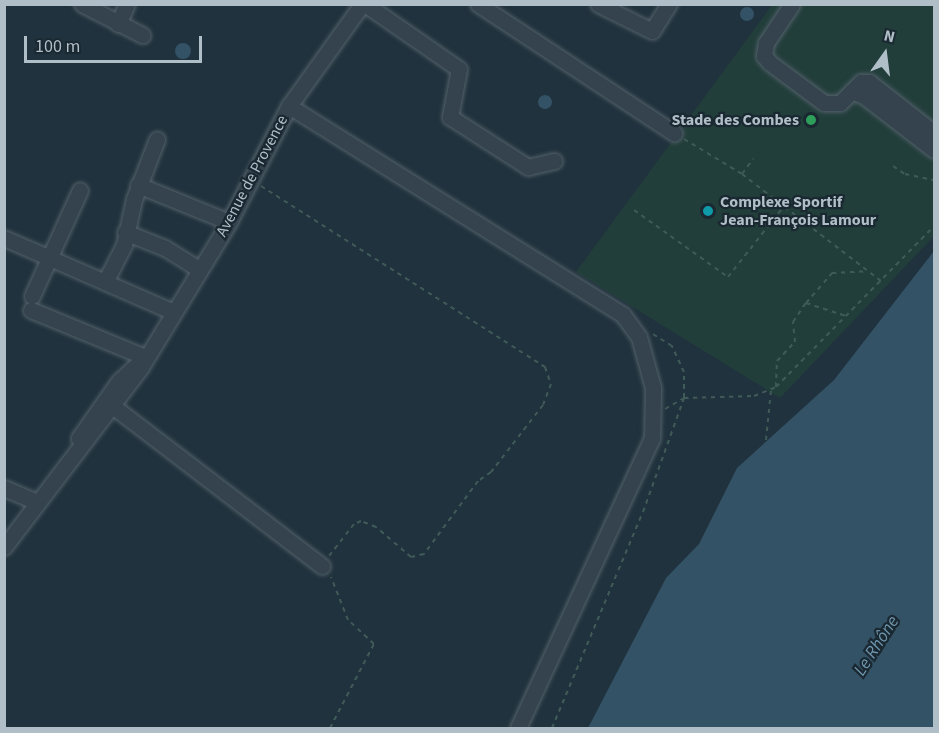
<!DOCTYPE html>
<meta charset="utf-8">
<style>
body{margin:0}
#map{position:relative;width:939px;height:733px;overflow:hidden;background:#20323d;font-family:"Source Sans 3",sans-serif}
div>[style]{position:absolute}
.green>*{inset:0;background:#223e3b}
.water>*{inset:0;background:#335265}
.round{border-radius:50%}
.path>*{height:2px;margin-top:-1px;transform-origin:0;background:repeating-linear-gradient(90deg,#405a58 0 4.5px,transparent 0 9px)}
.roads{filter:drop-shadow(0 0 2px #53616a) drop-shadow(0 0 2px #53616a)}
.minor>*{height:15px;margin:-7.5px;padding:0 7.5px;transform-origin:7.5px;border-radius:7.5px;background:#34434d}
.dots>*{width:16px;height:16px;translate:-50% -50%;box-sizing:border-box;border:3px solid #1a2831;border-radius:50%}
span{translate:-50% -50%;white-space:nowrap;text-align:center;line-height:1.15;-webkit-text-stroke:4.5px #1a2831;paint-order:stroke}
.poi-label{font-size:16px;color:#b0bec8;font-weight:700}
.right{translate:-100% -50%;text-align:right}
.left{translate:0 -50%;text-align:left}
.street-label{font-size:16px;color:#b0bec8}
.water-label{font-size:18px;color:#6e96ae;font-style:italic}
.frame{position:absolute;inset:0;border:6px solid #b0bec8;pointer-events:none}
.north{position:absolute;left:855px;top:24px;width:60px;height:60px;-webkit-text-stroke:4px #1a2831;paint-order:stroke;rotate:14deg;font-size:16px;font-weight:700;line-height:24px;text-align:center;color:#b0bec8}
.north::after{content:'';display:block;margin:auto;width:21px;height:27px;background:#b0bec8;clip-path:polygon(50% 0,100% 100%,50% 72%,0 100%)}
.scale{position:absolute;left:24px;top:36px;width:178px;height:27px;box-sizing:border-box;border:3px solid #b0bec8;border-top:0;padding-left:8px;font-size:18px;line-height:21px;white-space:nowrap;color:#b0bec8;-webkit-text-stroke:4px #1a2831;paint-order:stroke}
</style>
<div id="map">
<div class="green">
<div style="clip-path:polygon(772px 5px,934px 5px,934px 236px,780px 398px,576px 272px)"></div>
</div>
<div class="water">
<div class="round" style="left:740px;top:7px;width:14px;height:14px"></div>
<div class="round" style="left:175px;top:43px;width:16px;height:16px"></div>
<div class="round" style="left:538px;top:95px;width:14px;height:14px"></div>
<div style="clip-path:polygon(934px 251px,934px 728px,588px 728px,666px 578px,699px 544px,737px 468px,834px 380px)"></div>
</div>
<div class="path">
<div style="left:684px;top:139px;width:68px;rotate:31.1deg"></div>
<div style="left:742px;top:174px;width:175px;rotate:37.6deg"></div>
<div style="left:893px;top:166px;width:14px;rotate:34deg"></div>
<div style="left:905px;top:174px;width:30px;rotate:12deg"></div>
<div style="left:742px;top:174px;width:19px;rotate:-54deg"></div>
<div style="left:261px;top:186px;width:337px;rotate:32.5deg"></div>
<div style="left:545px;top:367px;width:18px;rotate:71deg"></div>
<div style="left:551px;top:384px;width:22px;rotate:111deg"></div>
<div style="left:543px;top:405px;width:85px;rotate:127.8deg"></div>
<div style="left:491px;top:472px;width:16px;rotate:145deg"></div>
<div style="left:478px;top:481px;width:91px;rotate:126.5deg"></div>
<div style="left:424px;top:554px;width:13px;rotate:167deg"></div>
<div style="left:411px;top:557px;width:46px;rotate:-139.4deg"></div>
<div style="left:376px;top:527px;width:16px;rotate:-158deg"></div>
<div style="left:361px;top:521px;width:8px;rotate:157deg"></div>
<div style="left:354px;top:524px;width:41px;rotate:128deg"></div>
<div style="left:634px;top:210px;width:115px;rotate:35.5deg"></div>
<div style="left:728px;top:277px;width:90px;rotate:-51.7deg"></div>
<div style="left:806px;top:303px;width:40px;rotate:-49deg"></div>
<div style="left:832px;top:273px;width:35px;rotate:-3deg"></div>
<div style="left:776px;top:387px;width:26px;rotate:-88deg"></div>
<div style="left:777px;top:361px;width:26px;rotate:-47deg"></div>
<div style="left:795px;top:342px;width:20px;rotate:-96deg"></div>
<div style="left:793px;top:322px;width:23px;rotate:-56deg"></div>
<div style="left:806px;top:303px;width:42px;rotate:18deg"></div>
<div style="left:665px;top:409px;width:22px;rotate:-30deg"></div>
<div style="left:684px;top:398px;width:70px;rotate:-1.6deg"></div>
<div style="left:754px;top:396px;width:24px;rotate:-22deg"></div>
<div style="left:776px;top:387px;width:226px;rotate:-45.5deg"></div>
<div style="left:766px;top:440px;width:50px;rotate:-84.3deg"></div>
<div style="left:330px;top:728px;width:95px;rotate:-62.4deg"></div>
<div style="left:374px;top:644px;width:35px;rotate:-137deg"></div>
<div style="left:348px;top:620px;width:46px;rotate:-111.6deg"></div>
<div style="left:552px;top:728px;width:234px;rotate:-67.2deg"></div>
<div style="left:643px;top:512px;width:121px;rotate:-70.2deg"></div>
<div style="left:684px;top:398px;width:26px;rotate:-90deg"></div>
<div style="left:684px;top:372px;width:29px;rotate:-115deg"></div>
<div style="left:672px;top:346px;width:25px;rotate:-148deg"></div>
</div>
<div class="roads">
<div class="minor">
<div style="left:82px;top:4px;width:68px;rotate:27.3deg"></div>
<div style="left:365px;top:4px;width:114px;rotate:34.7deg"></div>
<div style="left:459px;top:69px;width:49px;rotate:100.6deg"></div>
<div style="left:450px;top:117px;width:93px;rotate:32.7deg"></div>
<div style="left:528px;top:167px;width:27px;rotate:-13deg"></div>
<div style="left:478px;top:4px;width:235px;rotate:33.4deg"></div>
<div style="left:598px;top:4px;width:60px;rotate:26.6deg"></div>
<div style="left:652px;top:31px;width:32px;rotate:-58deg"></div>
<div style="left:792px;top:4px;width:47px;rotate:123.7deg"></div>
<div style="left:766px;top:43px;width:13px;rotate:99deg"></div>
<div style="left:764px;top:56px;width:9px;rotate:49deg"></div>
<div style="left:770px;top:63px;width:67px;rotate:36.5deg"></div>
<div style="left:824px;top:103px;width:16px"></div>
<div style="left:840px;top:103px;width:30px;rotate:-45deg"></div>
<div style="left:861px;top:82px;width:8px"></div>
<div style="left:869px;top:82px;width:83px;rotate:38.1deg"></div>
<div style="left:118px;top:24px;width:22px;rotate:-66deg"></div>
<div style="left:852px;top:91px;width:13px;rotate:23deg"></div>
<div style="left:864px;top:96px;width:88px;rotate:37.6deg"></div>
<div style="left:289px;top:106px;width:394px;rotate:32deg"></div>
<div style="left:623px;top:315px;width:27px;rotate:54deg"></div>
<div style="left:639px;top:337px;width:53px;rotate:74.6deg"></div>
<div style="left:653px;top:388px;width:50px;rotate:91.1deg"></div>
<div style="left:652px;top:438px;width:319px;rotate:114.8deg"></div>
<div style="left:138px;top:185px;width:98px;rotate:22.1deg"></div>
<div style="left:125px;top:232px;width:43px;rotate:21.8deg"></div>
<div style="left:165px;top:248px;width:40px;rotate:32deg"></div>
<div style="left:4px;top:238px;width:184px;rotate:23.6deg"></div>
<div style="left:105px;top:282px;width:42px;rotate:-62.8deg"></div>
<div style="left:124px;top:245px;width:47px;rotate:-77.7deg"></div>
<div style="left:134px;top:199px;width:64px;rotate:-69deg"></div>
<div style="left:32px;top:296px;width:116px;rotate:-65.6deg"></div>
<div style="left:31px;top:310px;width:123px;rotate:22.4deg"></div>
<div style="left:145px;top:357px;width:35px;rotate:137deg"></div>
<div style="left:119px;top:381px;width:70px;rotate:125.1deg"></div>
<div style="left:114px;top:407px;width:262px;rotate:37.4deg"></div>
<div style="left:4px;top:488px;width:36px;rotate:23deg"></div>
<div style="left:4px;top:547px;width:226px;rotate:-52.7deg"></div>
<div style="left:141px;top:367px;width:170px;rotate:-58.7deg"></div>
<div style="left:229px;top:222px;width:131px;rotate:-62.7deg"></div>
<div style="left:289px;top:106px;width:125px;rotate:-54.4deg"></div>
</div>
</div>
<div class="dots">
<div style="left:811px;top:120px;background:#2e9e5b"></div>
<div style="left:708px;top:211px;background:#0f9aa8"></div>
</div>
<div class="poi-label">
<span class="right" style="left:799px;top:120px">Stade des Combes</span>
<span class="left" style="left:720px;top:211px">Complexe Sportif<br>Jean-François Lamour</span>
</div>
<div class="street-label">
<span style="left:252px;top:176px;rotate:-62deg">Avenue de Provence</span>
</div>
<div class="water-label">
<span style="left:877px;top:646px;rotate:-57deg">Le Rhône</span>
</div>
<div class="frame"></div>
<div class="north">N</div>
<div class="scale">100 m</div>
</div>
